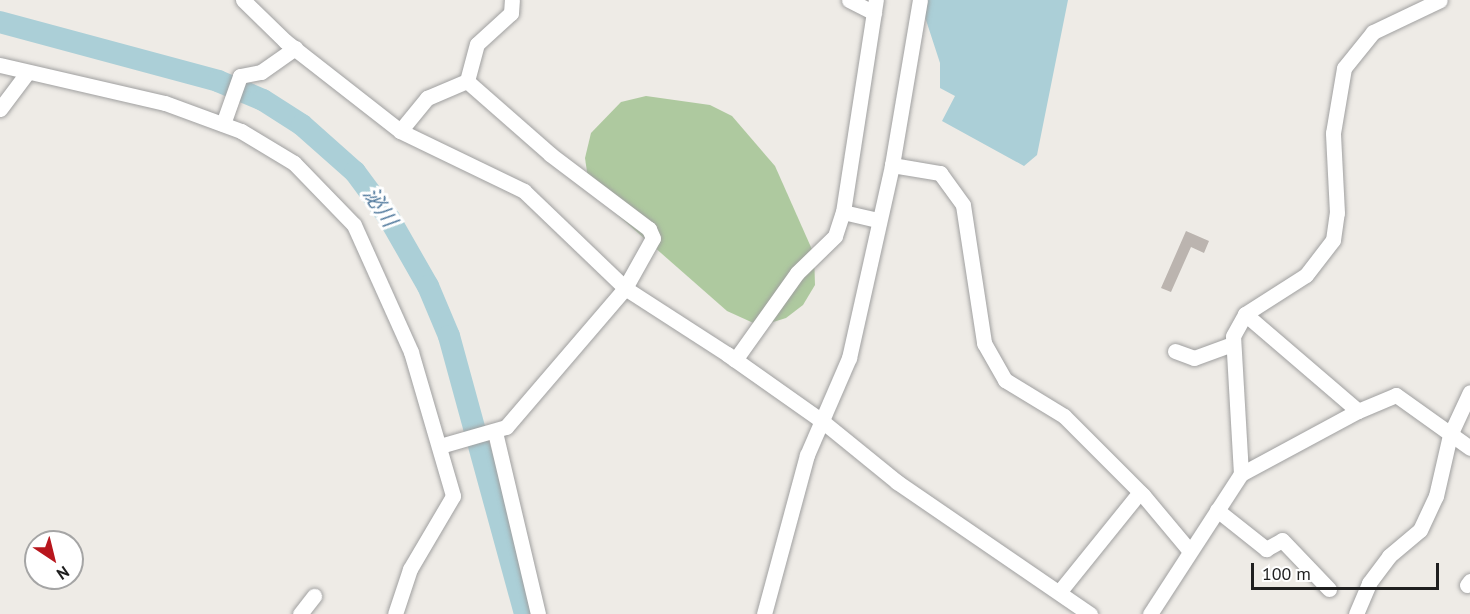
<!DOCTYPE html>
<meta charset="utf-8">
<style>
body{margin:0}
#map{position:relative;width:1470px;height:614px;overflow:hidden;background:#eeebe6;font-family:"PT Sans","Noto Sans JP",sans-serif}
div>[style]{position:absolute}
.forest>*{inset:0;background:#aec99f}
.water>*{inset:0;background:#abcfd7}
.river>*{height:22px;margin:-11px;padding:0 11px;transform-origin:11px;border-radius:11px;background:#abcfd7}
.building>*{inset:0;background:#bbb4af}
.roads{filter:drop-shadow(0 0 2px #a0a0a0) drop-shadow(0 0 2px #a0a0a0)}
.minor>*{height:15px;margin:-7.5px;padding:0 7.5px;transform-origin:7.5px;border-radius:7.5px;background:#fff}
span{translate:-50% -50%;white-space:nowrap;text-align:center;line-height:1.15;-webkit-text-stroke:6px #fff;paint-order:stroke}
.water-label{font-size:21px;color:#527a9d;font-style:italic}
.north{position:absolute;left:24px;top:530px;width:60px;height:60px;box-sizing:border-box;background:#fff;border:2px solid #a5a5a5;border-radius:50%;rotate:145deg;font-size:16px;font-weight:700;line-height:24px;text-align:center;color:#1f1f1f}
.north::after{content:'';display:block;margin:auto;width:21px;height:27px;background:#b8161d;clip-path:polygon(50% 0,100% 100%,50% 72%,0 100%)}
.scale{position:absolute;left:1251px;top:563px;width:188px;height:27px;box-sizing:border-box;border:3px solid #1f1f1f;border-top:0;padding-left:8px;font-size:18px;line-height:21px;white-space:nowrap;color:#1f1f1f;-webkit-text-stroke:4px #fff;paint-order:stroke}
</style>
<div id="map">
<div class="forest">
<div style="clip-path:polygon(646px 96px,710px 105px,732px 116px,775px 166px,814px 254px,815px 285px,803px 305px,786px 318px,760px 326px,727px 311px,612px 210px,588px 179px,585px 158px,591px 133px,621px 102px)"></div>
</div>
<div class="water">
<div style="clip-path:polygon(928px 0,1068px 0,1037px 155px,1024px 166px,942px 121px,955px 96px,940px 88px,940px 63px,925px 17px)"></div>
</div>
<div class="river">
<div style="left:0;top:22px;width:226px;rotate:15.1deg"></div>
<div style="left:218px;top:81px;width:49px;rotate:22.9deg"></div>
<div style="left:263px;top:100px;width:46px;rotate:32.7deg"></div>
<div style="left:302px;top:125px;width:71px;rotate:41.6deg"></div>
<div style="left:355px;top:172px;width:57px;rotate:53.5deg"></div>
<div style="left:389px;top:218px;width:78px;rotate:60.2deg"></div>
<div style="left:428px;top:286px;width:54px;rotate:67.2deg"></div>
<div style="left:449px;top:336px;width:288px;rotate:74.7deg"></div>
</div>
<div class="building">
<div style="clip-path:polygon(1186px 231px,1209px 241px,1204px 253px,1191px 247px,1171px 292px,1161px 288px)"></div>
</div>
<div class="roads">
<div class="minor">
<div style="left:243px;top:0;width:59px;rotate:44.3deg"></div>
<div style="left:285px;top:41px;width:146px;rotate:38deg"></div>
<div style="left:400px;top:131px;width:138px;rotate:25.8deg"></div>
<div style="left:524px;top:191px;width:140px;rotate:43.8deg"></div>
<div style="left:625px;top:288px;width:121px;rotate:32.9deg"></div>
<div style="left:727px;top:354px;width:116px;rotate:35.2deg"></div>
<div style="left:822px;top:421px;width:97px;rotate:39.1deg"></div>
<div style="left:897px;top:482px;width:234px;rotate:34.4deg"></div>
<div style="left:849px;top:0;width:28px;rotate:27deg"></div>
<div style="left:0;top:65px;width:169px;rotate:13deg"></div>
<div style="left:165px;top:103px;width:81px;rotate:20.2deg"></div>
<div style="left:241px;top:131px;width:62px;rotate:31.1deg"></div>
<div style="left:294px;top:163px;width:86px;rotate:45.9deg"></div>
<div style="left:354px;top:225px;width:139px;rotate:65.8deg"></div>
<div style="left:411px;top:352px;width:150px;rotate:73.7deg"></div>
<div style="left:453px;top:496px;width:85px;rotate:120.5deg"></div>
<div style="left:410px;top:569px;width:47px;rotate:108.4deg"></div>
<div style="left:467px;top:81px;width:38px;rotate:-75deg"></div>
<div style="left:477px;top:44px;width:46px;rotate:-42.4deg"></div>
<div style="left:511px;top:13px;width:13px;rotate:-86deg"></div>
<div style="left:0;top:109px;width:45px;rotate:-53.1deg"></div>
<div style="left:223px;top:124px;width:51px;rotate:-70.5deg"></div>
<div style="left:240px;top:76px;width:21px;rotate:-11deg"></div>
<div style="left:261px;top:72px;width:42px;rotate:-35.2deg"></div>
<div style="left:400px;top:131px;width:43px;rotate:-50.7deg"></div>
<div style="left:427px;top:98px;width:43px;rotate:-23deg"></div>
<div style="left:892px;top:165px;width:49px;rotate:9.5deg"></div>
<div style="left:940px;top:173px;width:39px;rotate:54deg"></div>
<div style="left:963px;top:205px;width:140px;rotate:81.3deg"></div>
<div style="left:984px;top:343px;width:43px;rotate:60.4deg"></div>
<div style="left:1005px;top:380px;width:69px;rotate:31.4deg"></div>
<div style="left:1064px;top:416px;width:112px;rotate:45deg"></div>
<div style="left:1143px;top:495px;width:72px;rotate:50.1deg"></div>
<div style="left:843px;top:212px;width:37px;rotate:13deg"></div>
<div style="left:1245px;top:314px;width:149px;rotate:40.6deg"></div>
<div style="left:1175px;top:351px;width:20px;rotate:20deg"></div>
<div style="left:1194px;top:358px;width:40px;rotate:-20.2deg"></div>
<div style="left:735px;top:360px;width:107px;rotate:-54.5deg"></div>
<div style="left:797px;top:273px;width:53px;rotate:-44.2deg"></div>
<div style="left:835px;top:236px;width:25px;rotate:-72deg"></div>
<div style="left:843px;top:212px;width:215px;rotate:-81.2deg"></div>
<div style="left:495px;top:432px;width:187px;rotate:76.7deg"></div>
<div style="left:440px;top:446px;width:69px;rotate:-16.1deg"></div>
<div style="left:506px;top:427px;width:183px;rotate:-49.4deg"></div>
<div style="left:625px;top:288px;width:57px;rotate:-60.8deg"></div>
<div style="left:653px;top:238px;width:10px;rotate:-114deg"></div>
<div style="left:649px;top:229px;width:124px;rotate:-142.9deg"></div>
<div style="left:550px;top:154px;width:111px;rotate:-138.7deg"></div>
<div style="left:1241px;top:474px;width:138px;rotate:-93.3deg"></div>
<div style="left:1233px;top:336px;width:25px;rotate:-61deg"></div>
<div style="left:1245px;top:314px;width:72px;rotate:-32.6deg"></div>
<div style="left:1306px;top:275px;width:44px;rotate:-52.4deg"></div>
<div style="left:1333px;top:240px;width:27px;rotate:-82deg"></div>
<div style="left:1337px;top:213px;width:80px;rotate:-92.9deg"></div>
<div style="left:1333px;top:133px;width:66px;rotate:-80.4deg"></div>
<div style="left:1344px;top:68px;width:46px;rotate:-51.1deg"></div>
<div style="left:1373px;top:32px;width:74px;rotate:-25.5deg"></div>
<div style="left:1217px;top:510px;width:63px;rotate:38.5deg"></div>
<div style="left:1266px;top:549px;width:18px;rotate:-29deg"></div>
<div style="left:1282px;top:540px;width:68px;rotate:46.2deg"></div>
<div style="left:1467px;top:585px;width:5px;rotate:-53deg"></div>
<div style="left:1060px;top:591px;width:127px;rotate:-51.1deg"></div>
<div style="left:300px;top:614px;width:23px;rotate:-52deg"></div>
<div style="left:764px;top:614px;width:165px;rotate:-74.9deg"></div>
<div style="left:807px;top:455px;width:106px;rotate:-66.6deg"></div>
<div style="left:849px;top:358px;width:198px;rotate:-77.4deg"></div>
<div style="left:892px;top:165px;width:167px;rotate:-80.4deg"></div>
<div style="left:1150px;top:614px;width:167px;rotate:-57deg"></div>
<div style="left:1241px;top:474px;width:133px;rotate:-28.3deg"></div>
<div style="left:1358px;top:411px;width:41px;rotate:-22.8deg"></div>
<div style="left:1396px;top:395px;width:91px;rotate:35.6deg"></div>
<div style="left:1356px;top:614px;width:34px;rotate:-67deg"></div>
<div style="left:1369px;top:583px;width:34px;rotate:-53deg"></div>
<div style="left:1389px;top:556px;width:40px;rotate:-40deg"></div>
<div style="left:1420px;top:530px;width:38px;rotate:-65deg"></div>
<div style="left:1436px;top:496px;width:63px;rotate:-77.1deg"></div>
<div style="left:1450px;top:435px;width:47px;rotate:-65.1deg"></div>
</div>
</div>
<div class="water-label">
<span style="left:380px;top:207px;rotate:56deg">泌川</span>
</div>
<div class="north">N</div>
<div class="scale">100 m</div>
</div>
